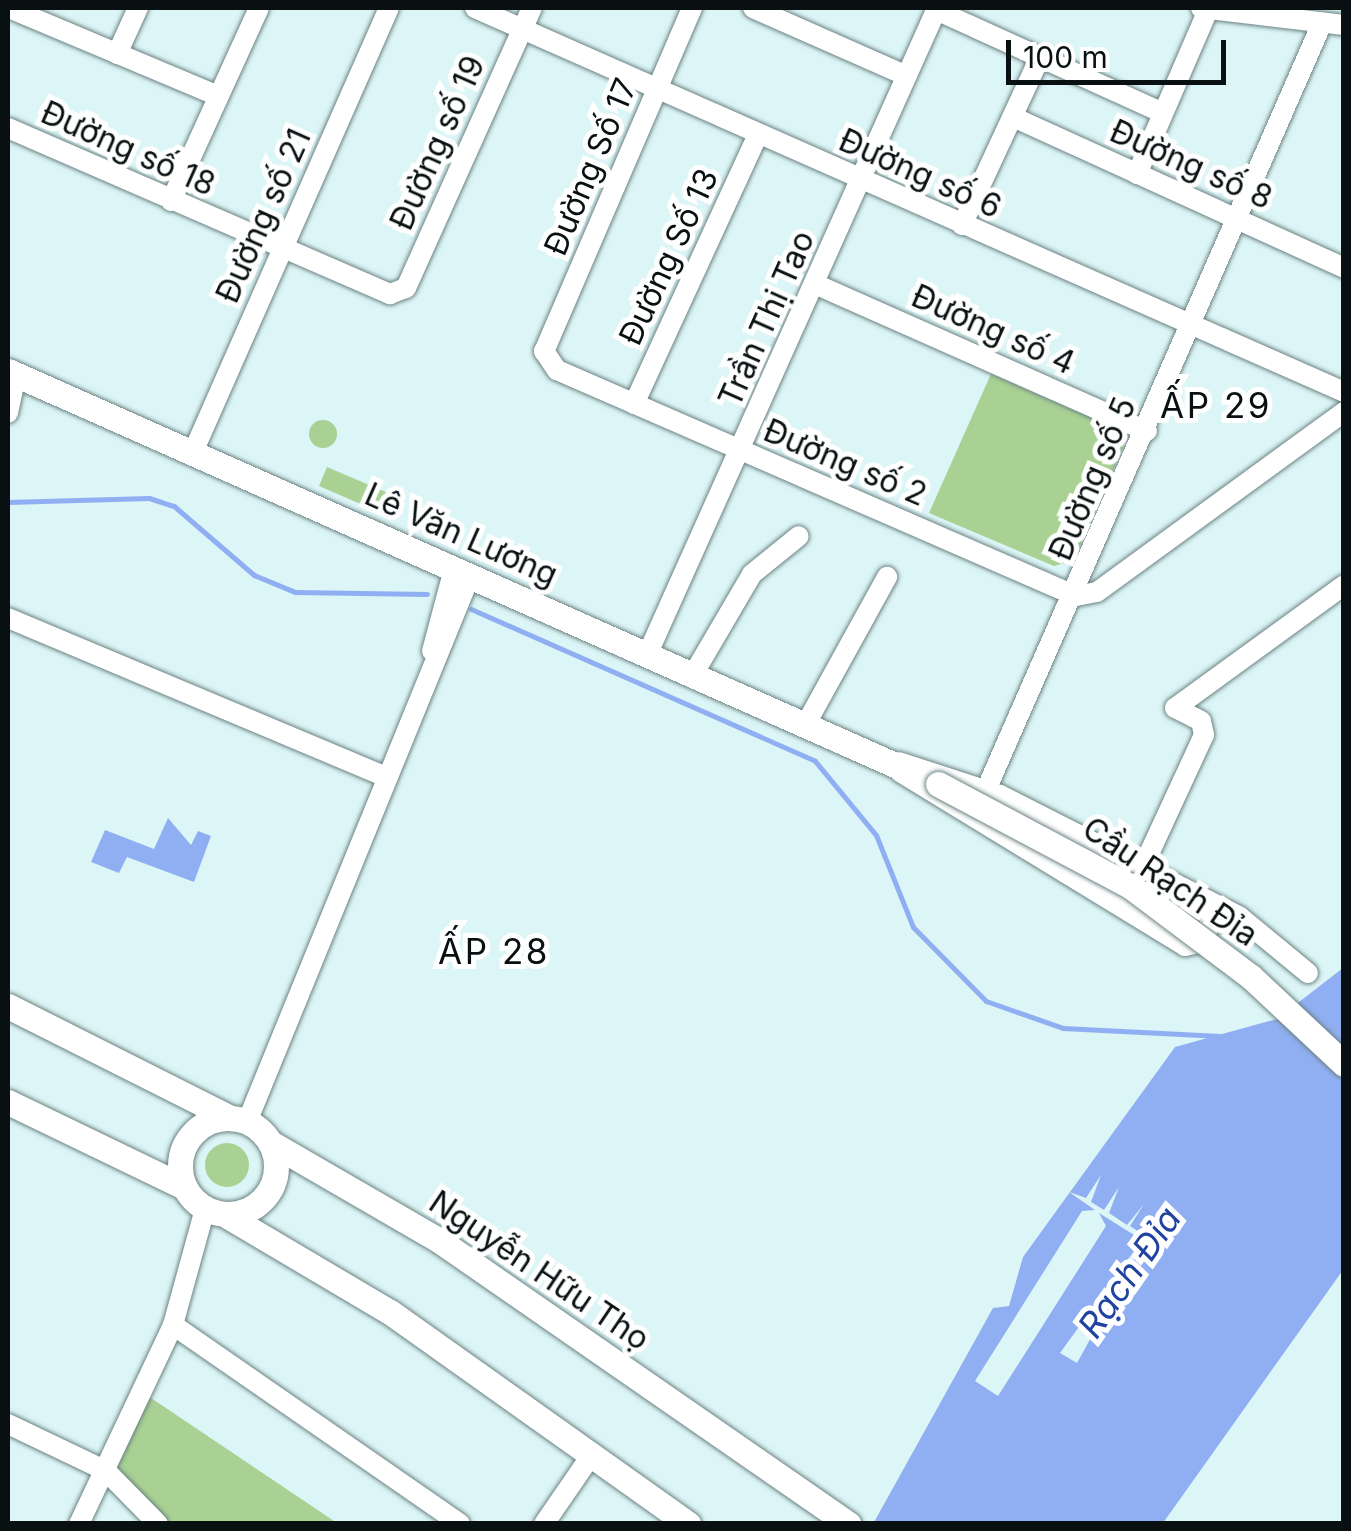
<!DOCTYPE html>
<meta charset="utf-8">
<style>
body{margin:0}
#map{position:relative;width:1351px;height:1531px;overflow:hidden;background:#dcf5f6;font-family:Inter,sans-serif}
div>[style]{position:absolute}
.green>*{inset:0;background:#a9d193}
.round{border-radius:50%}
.water>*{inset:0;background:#90aff2}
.pier>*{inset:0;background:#dcf5f6}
.stream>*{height:5px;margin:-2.5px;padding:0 2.5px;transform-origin:2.5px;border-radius:2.5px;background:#90aff2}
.roads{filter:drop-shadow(0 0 2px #6c8283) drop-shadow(0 0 2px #6c8283)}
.minor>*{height:20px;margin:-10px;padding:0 10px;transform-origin:10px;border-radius:10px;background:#fff}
.major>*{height:25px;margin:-12.5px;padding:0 12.5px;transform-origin:12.5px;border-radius:12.5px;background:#fff}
.major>.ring{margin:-12.5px;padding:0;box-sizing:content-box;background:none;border:25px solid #fff;border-radius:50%}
.bridges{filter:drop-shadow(0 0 2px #6c8283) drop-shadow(0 0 2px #6c8283)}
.major-bridge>*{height:25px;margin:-12.5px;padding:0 12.5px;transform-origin:12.5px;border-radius:12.5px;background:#fff}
span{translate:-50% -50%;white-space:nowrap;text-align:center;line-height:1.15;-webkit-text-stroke:10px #fff;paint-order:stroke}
.street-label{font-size:32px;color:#081011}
.neighbourhood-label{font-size:35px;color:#081011;letter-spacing:2.5px}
.water-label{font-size:35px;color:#2042a1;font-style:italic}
.frame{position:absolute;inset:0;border:10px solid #081011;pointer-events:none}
.scale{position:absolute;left:1006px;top:40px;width:220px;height:45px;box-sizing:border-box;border:5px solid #081011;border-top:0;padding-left:12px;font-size:30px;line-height:35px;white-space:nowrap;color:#081011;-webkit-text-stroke:8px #fff;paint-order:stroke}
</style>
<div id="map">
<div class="green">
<div style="clip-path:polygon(991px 374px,1115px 428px,1123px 447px,1073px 561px,1054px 566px,929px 513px)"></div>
<div class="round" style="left:309px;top:420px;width:28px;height:28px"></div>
<div style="clip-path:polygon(327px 467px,395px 496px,386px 515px,319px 486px)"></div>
<div class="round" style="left:205px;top:1143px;width:44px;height:44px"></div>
<div style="clip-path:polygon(145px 1394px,337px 1523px,158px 1523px,106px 1471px)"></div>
</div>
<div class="water">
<div style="clip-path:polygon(168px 818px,191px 845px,198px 831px,211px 836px,194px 882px,127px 857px,119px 873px,91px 862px,105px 830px,154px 849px)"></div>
<div style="clip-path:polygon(1343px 968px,1343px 1270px,1163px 1523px,873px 1524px,993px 1308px,1009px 1306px,1023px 1257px,1175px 1047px,1277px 1019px)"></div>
</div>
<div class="pier">
<div style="clip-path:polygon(1101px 1175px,1091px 1202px,1104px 1210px,1119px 1187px,1109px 1213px,1127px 1225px,1144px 1204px,1130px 1226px,1151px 1240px,1168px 1220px,1151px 1246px,1144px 1242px,1077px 1363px,1060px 1353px,1142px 1240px,1099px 1213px,1106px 1226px,998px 1396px,975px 1381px,1082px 1211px,1095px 1210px,1069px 1192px,1086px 1198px)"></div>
</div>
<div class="stream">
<div style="left:8px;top:502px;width:141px;rotate:-1.6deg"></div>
<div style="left:149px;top:498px;width:26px;rotate:18deg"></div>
<div style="left:174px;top:506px;width:106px;rotate:40.8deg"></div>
<div style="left:254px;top:575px;width:44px;rotate:22.5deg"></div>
<div style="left:295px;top:592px;width:132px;rotate:0.9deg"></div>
<div style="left:471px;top:609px;width:376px;rotate:23.8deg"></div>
<div style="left:815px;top:761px;width:96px;rotate:50.5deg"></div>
<div style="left:876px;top:835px;width:99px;rotate:68.1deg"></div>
<div style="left:913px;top:927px;width:104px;rotate:45.4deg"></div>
<div style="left:986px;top:1001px;width:82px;rotate:19.3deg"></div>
<div style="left:1063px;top:1028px;width:157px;rotate:2.9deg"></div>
</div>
<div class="roads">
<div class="minor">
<div style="left:9px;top:8px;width:227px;rotate:22.8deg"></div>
<div style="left:475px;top:8px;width:950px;rotate:23.84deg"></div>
<div style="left:692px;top:8px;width:374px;rotate:113.3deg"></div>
<div style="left:544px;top:351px;width:23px;rotate:56deg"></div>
<div style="left:557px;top:370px;width:566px;rotate:23.53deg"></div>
<div style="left:1076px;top:596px;width:21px;rotate:-11deg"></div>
<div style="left:1097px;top:592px;width:306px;rotate:-36.1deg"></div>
<div style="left:753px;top:8px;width:168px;rotate:23.8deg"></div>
<div style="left:1201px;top:8px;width:144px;rotate:6.8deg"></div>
<div style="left:936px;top:10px;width:249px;rotate:24.4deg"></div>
<div style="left:117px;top:54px;width:51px;rotate:-65.5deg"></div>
<div style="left:1013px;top:117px;width:364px;rotate:24.5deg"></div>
<div style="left:8px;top:128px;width:417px;rotate:23.5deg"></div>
<div style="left:390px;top:294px;width:17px;rotate:-21deg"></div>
<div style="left:406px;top:288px;width:307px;rotate:-65.8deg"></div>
<div style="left:1137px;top:174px;width:179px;rotate:-66.6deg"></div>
<div style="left:171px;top:201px;width:212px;rotate:-65.5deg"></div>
<div style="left:962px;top:225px;width:185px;rotate:-65.1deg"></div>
<div style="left:815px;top:284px;width:363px;rotate:23.9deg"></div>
<div style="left:634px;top:404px;width:296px;rotate:-65.3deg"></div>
<div style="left:8px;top:413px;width:40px;rotate:-78deg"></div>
<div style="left:194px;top:450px;width:483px;rotate:-66.2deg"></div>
<div style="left:8px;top:618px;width:410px;rotate:22.8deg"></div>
<div style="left:432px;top:651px;width:85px;rotate:-75deg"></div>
<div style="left:648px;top:653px;width:707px;rotate:-65.86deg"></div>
<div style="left:694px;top:673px;width:115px;rotate:-59.6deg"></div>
<div style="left:752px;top:574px;width:60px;rotate:-39deg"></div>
<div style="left:807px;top:722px;width:166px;rotate:-61.1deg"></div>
<div style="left:899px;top:762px;width:106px;rotate:18.1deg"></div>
<div style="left:1000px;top:795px;width:269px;rotate:26.9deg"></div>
<div style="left:1240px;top:917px;width:88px;rotate:39.5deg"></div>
<div style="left:900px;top:772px;width:334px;rotate:31.4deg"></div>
<div style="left:1185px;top:946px;width:18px;rotate:-13deg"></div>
<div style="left:1203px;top:942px;width:37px;rotate:-70deg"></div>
<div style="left:986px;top:790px;width:837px;rotate:-66.34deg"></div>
<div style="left:1142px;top:869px;width:148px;rotate:-65.2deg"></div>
<div style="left:1204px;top:735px;width:14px;rotate:-102deg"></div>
<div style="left:1201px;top:721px;width:29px;rotate:-153deg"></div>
<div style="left:1175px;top:708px;width:209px;rotate:-36deg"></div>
<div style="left:247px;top:1122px;width:590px;rotate:-67.78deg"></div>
<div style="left:173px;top:1325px;width:349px;rotate:34.7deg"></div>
<div style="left:8px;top:1424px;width:109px;rotate:25.6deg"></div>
<div style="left:106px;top:1471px;width:74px;rotate:45.5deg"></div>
<div style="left:79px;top:1524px;width:220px;rotate:-64.7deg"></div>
<div style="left:173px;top:1325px;width:120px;rotate:-74.6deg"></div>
<div style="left:544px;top:1524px;width:81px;rotate:-55.5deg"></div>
</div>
<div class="major">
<div style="left:8px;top:371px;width:1018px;rotate:23.95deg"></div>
<div style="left:8px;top:1006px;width:250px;rotate:26.7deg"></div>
<div style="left:8px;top:1102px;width:195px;rotate:25.8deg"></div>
<div class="ring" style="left:180px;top:1118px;width:71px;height:71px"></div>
<div style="left:271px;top:1143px;width:195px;rotate:30.1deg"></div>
<div style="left:440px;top:1241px;width:497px;rotate:34.7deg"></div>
<div style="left:224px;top:1214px;width:193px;rotate:30.6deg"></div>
<div style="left:390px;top:1312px;width:366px;rotate:35.4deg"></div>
</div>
</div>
<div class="bridges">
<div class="major-bridge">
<div style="left:938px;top:784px;width:217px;rotate:28deg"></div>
<div style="left:1130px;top:886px;width:151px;rotate:36.9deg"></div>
<div style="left:1251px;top:977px;width:127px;rotate:43.1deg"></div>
</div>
</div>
<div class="street-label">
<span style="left:438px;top:143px;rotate:-66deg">Đường số 19</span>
<span style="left:128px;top:149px;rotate:24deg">Đường số 18</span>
<span style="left:1191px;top:165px;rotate:24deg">Đường số 8</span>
<span style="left:591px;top:167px;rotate:-67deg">Đường Số 17</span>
<span style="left:920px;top:174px;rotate:24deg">Đường số 6</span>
<span style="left:264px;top:216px;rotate:-66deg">Đường số 21</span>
<span style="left:669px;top:257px;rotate:-65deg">Đường Số 13</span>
<span style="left:767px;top:319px;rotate:-66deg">Trần Thị Tao</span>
<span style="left:993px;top:330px;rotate:24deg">Đường số 4</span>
<span style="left:845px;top:463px;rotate:23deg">Đường số 2</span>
<span style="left:1093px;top:479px;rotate:-67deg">Đường số 5</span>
<span style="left:461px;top:535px;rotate:24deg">Lê Văn Lương</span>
<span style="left:1170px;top:882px;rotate:34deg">Cầu Rạch Đỉa</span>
<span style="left:539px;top:1271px;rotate:34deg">Nguyễn Hữu Thọ</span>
</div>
<div class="neighbourhood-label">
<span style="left:1216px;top:405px">ẤP 29</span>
<span style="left:494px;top:951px">ẤP 28</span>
</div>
<div class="water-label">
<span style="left:1129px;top:1272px;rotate:-55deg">Rạch Đỉa</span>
</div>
<div class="frame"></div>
<div class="scale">100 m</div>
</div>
